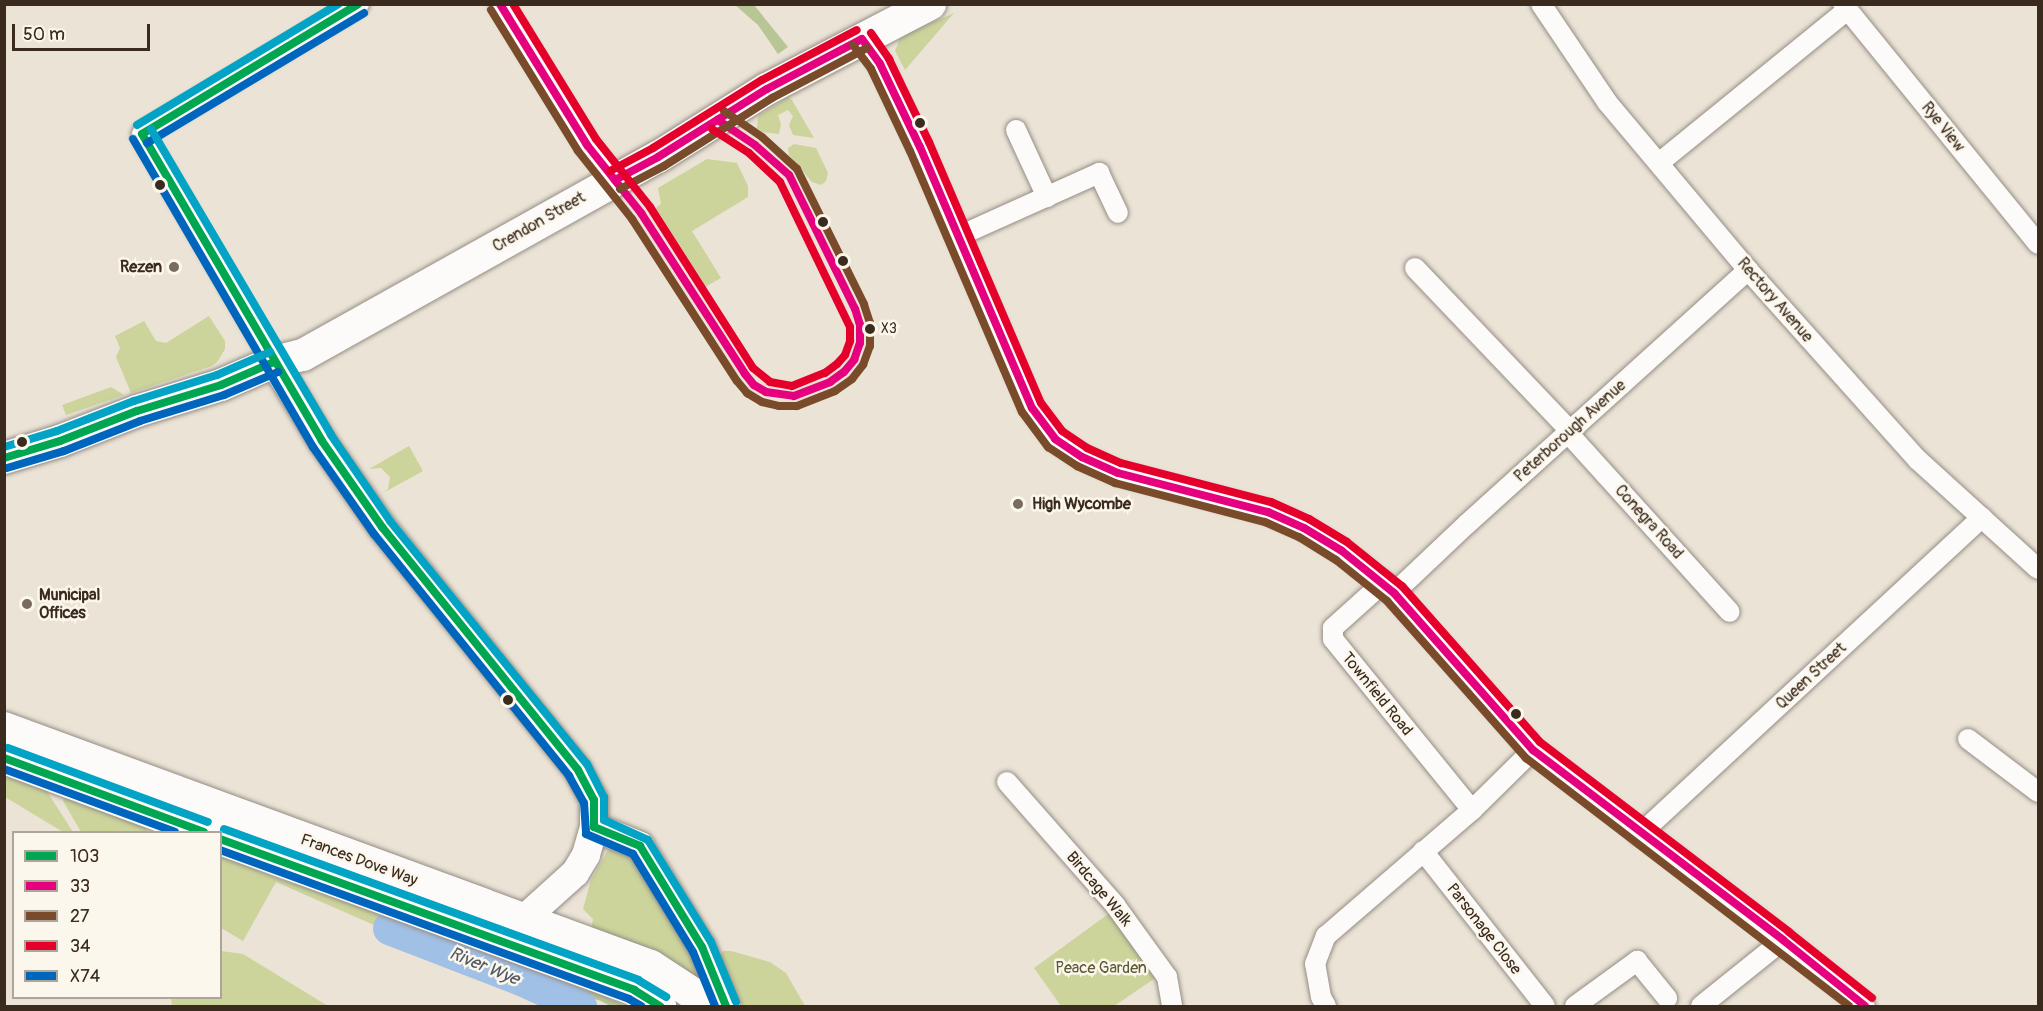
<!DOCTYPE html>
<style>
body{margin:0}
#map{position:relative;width:2043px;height:1011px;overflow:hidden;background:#ebe3d6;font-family:Pangolin,sans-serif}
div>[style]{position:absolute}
.green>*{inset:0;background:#ccd49b}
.forest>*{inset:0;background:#b8c594}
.river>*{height:33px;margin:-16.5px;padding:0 16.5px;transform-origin:16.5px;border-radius:16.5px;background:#a1c0e5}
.roads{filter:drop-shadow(0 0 2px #948d85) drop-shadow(0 0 2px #948d85)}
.street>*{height:20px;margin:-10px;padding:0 10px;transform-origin:10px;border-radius:10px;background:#fcfbf9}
.secondary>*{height:28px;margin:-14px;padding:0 14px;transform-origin:14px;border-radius:14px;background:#fcfbf9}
.primary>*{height:32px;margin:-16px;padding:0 16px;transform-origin:16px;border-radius:16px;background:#fcfbf9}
.bus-1>*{height:8px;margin:-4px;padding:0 4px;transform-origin:4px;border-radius:4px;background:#00a651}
.bus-2>*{height:8px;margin:-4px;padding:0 4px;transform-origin:4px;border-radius:4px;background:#e5007d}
.bus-3>*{height:8px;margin:-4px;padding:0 4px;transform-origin:4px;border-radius:4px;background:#7a4b2a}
.bus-4>*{height:8px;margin:-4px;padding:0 4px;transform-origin:4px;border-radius:4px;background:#e4002b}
.bus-5>*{height:8px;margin:-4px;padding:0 4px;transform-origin:4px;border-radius:4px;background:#0065bd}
.bus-6>*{height:8px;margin:-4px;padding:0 4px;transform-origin:4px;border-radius:4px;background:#03a3c5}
.dots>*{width:16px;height:16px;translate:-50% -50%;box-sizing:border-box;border:3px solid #fbf7ec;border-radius:50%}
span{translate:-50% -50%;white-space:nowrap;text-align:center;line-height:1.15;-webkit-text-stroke:5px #fbf7ec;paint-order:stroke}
.bus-label{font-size:14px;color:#3b2a1e}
.left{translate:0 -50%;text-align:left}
.street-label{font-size:16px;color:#3b2a1e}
.poi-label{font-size:16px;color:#3b2a1e;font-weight:700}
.right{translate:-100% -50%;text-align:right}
.park-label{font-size:16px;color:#5f5935}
.water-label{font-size:18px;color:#545966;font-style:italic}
.frame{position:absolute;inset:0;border:6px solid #3b2a1e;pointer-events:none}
.legend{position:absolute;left:12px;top:831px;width:210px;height:168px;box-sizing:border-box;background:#fbf7ec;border:2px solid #aea59a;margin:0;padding:8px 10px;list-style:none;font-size:18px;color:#3b2a1e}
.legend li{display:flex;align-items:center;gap:12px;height:30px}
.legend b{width:30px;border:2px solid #aea59a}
.scale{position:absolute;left:12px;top:24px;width:138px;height:27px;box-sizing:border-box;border:3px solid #3b2a1e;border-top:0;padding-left:8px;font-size:18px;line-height:21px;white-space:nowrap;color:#3b2a1e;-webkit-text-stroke:4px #fbf7ec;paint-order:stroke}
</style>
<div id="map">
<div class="green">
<div style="clip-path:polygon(954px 13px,905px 70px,895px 51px,901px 36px)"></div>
<div style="clip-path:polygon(788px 97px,792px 100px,814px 138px,793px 135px,789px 125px,793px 116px,788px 110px,778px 115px,781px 124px,779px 134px,762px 132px,757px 128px,758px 116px)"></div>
<div style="clip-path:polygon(794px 144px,816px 148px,828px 173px,826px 181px,821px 185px,812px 182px,789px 155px,788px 148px)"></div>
<div style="clip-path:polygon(707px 159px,737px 163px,748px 186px,748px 197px,692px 231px,721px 278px,705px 287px,653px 210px,661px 204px,658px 188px)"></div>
<div style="clip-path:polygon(209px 316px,225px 341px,225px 349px,218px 361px,212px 366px,131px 393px,116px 357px,120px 348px,115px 336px,144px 321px,156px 341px,166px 343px)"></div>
<div style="clip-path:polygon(111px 387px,124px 395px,66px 415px,62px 405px)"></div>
<div style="clip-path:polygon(409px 446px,423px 471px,383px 493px,388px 489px,390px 477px,381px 468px,369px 469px)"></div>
<div style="clip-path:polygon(4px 768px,41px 782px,73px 832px,63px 832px,5px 797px)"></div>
<div style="clip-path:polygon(68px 791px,146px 825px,147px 832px,81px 832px,63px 801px)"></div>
<div style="clip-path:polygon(617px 847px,645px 865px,709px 991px,591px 930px,593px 919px,583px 909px,591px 880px,608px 850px)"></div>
<div style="clip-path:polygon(221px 855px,278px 879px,362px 902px,395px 918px,390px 932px,276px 882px,243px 941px,221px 928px)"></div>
<div style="clip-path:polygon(1111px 912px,1157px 977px,1114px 1006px,1061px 1006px,1034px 968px)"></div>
<div style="clip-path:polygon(221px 951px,243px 954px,328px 1006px,172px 1006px,171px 998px,220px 998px)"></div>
<div style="clip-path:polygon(723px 951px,731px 951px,770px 962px,786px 973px,805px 1006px,743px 1006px,725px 978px,717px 959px)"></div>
</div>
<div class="forest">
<div style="clip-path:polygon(735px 5px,754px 5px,788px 47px,778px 54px,758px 25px)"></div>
<div style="clip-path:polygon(395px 918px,555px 975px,626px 1006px,610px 1006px,601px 1001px,390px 932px)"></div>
</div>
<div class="river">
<div style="left:389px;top:928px;width:142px;rotate:21.1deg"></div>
<div style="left:521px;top:979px;width:65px;rotate:24.6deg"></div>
</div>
<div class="roads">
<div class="street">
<div style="left:500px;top:4px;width:166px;rotate:58.3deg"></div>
<div style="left:587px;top:145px;width:45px;rotate:51.3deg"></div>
<div style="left:1541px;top:4px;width:118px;rotate:56deg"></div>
<div style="left:1607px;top:102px;width:219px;rotate:50deg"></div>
<div style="left:1748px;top:270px;width:255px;rotate:48.2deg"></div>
<div style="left:1918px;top:460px;width:162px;rotate:42.2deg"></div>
<div style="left:1843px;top:4px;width:309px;rotate:50.9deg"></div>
<div style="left:862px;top:39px;width:31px;rotate:54deg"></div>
<div style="left:880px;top:64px;width:92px;rotate:64.3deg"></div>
<div style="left:920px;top:147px;width:284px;rotate:66.8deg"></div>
<div style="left:1032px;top:408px;width:39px;rotate:53deg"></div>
<div style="left:1055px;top:439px;width:32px;rotate:34deg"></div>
<div style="left:1082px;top:457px;width:39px;rotate:24deg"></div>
<div style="left:1118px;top:473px;width:155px;rotate:14.6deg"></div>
<div style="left:1268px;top:512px;width:39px;rotate:24deg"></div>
<div style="left:1304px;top:528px;width:44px;rotate:31.2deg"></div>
<div style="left:1342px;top:551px;width:67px;rotate:38.9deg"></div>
<div style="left:1394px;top:593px;width:210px;rotate:48.5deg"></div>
<div style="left:1533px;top:750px;width:314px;rotate:37.2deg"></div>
<div style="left:1783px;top:940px;width:105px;rotate:38.8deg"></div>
<div style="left:1016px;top:130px;width:74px;rotate:65.2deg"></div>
<div style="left:1659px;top:163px;width:242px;rotate:-39.1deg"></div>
<div style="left:959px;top:236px;width:154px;rotate:-24.2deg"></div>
<div style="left:1099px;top:173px;width:44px;rotate:64.6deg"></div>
<div style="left:1415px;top:268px;width:225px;rotate:46.4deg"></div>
<div style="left:274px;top:362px;width:263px;rotate:-120.1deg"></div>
<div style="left:142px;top:134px;width:253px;rotate:-30.9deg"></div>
<div style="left:1568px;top:433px;width:241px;rotate:47.9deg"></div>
<div style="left:1384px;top:582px;width:69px;rotate:138deg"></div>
<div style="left:1333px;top:628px;width:11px;rotate:90deg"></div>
<div style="left:1333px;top:639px;width:220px;rotate:50.9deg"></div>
<div style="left:1394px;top:593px;width:100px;rotate:-43.4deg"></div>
<div style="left:1467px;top:524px;width:379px;rotate:-42.1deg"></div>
<div style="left:1968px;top:739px;width:88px;rotate:37.1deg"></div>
<div style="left:1007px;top:782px;width:164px;rotate:48.7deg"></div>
<div style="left:1115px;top:905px;width:89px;rotate:54.2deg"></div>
<div style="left:1167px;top:977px;width:29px;rotate:80deg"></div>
<div style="left:1640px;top:834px;width:466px;rotate:-42.8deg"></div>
<div style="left:1423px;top:851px;width:197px;rotate:51.8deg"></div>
<div style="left:1326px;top:1006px;width:10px;rotate:-119deg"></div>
<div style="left:1321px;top:997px;width:34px;rotate:-100deg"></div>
<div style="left:1315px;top:964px;width:30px;rotate:-69deg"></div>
<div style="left:1326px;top:936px;width:193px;rotate:-40.8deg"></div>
<div style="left:1472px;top:810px;width:86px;rotate:-44.5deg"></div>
<div style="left:1575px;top:1006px;width:77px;rotate:-36deg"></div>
<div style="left:1637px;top:961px;width:48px;rotate:51deg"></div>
<div style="left:1701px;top:1006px;width:105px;rotate:-38.8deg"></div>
</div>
<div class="secondary">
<div style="left:274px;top:362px;width:92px;rotate:58.7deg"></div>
<div style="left:322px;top:441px;width:105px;rotate:55.1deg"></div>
<div style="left:382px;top:527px;width:312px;rotate:51.1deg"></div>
<div style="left:578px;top:770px;width:34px;rotate:62deg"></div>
<div style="left:594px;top:800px;width:27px;rotate:90deg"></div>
<div style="left:594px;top:827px;width:29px;rotate:106deg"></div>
<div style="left:586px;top:855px;width:21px;rotate:121deg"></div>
<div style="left:575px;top:873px;width:70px;rotate:137.9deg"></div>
<div style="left:594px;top:827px;width:50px;rotate:22.4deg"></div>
<div style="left:640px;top:846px;width:119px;rotate:58.5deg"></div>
<div style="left:702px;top:947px;width:64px;rotate:67.9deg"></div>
</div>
<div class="primary">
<div style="left:4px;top:458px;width:59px;rotate:-16.9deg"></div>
<div style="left:60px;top:441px;width:83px;rotate:-21.3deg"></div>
<div style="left:137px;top:411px;width:88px;rotate:-17.2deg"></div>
<div style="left:221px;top:385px;width:58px;rotate:-23.5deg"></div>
<div style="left:274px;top:362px;width:30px;rotate:-14deg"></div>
<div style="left:303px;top:355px;width:406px;rotate:-29.2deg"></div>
<div style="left:658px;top:157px;width:128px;rotate:-32deg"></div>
<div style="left:767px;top:89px;width:184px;rotate:-27.5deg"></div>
<div style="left:4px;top:728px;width:689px;rotate:20.2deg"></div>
<div style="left:651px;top:966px;width:53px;rotate:33.4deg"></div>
<div style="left:695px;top:995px;width:16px;rotate:45deg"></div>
<div style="left:4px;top:758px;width:213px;rotate:20.3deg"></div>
<div style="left:220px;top:839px;width:441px;rotate:20deg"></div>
<div style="left:634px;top:990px;width:31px;rotate:32deg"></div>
</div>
</div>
<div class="bus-1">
<div style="left:142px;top:134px;width:356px;rotate:59.6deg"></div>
<div style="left:322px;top:441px;width:105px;rotate:55.1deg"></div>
<div style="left:382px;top:527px;width:312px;rotate:51.1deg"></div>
<div style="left:578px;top:770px;width:34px;rotate:62deg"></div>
<div style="left:594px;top:800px;width:27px;rotate:90deg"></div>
<div style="left:142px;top:134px;width:252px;rotate:-31deg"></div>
<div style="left:4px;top:458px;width:59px;rotate:-16.9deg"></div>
<div style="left:60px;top:441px;width:83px;rotate:-21.3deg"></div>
<div style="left:137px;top:411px;width:88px;rotate:-17.2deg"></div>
<div style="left:221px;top:385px;width:58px;rotate:-23.5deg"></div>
<div style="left:4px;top:758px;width:213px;rotate:20.3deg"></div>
<div style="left:594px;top:827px;width:50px;rotate:22.4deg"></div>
<div style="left:640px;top:846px;width:119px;rotate:58.5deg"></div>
<div style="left:702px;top:947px;width:64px;rotate:67.9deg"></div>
<div style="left:220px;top:839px;width:441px;rotate:20deg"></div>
<div style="left:634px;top:990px;width:31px;rotate:32deg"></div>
</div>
<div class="bus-2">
<div style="left:500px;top:4px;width:166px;rotate:58.3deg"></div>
<div style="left:587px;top:145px;width:87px;rotate:51.5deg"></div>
<div style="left:641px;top:213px;width:192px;rotate:57.1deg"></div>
<div style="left:745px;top:374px;width:14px;rotate:51deg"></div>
<div style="left:754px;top:385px;width:14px;rotate:30deg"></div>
<div style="left:766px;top:392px;width:28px;rotate:8deg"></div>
<div style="left:794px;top:396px;width:39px;rotate:-21deg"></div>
<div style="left:830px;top:382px;width:17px;rotate:-36deg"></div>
<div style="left:844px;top:372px;width:16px;rotate:-50deg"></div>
<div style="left:854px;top:360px;width:18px;rotate:-71deg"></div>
<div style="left:860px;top:343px;width:18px;rotate:-90deg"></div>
<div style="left:860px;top:325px;width:17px;rotate:-107deg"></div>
<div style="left:855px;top:309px;width:149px;rotate:-116.2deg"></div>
<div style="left:789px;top:175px;width:45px;rotate:-138.6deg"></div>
<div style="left:755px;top:145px;width:45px;rotate:-146deg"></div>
<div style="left:862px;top:39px;width:31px;rotate:54deg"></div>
<div style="left:880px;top:64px;width:92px;rotate:64.3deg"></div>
<div style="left:920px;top:147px;width:284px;rotate:66.8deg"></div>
<div style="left:1032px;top:408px;width:39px;rotate:53deg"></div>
<div style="left:1055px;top:439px;width:32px;rotate:34deg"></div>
<div style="left:1082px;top:457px;width:39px;rotate:24deg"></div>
<div style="left:1118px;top:473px;width:155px;rotate:14.6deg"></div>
<div style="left:1268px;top:512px;width:39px;rotate:24deg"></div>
<div style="left:1304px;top:528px;width:44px;rotate:31.2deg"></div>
<div style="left:1342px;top:551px;width:67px;rotate:38.9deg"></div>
<div style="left:1394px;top:593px;width:210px;rotate:48.5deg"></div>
<div style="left:1533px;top:750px;width:314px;rotate:37.2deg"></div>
<div style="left:1783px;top:940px;width:105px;rotate:38.8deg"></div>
<div style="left:615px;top:180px;width:49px;rotate:-28.1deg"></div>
<div style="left:658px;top:157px;width:128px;rotate:-32deg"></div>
<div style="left:767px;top:89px;width:107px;rotate:-27.8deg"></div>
</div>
<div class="bus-3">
<div style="left:491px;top:10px;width:166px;rotate:58.3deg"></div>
<div style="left:578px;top:151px;width:87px;rotate:51.5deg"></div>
<div style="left:632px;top:219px;width:193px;rotate:57.1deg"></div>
<div style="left:737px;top:381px;width:16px;rotate:50deg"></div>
<div style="left:747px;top:393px;width:17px;rotate:31deg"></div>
<div style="left:762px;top:402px;width:17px;rotate:13deg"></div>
<div style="left:779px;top:406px;width:18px"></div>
<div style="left:797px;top:406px;width:41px;rotate:-21.5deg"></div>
<div style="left:835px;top:391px;width:21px;rotate:-35deg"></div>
<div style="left:852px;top:379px;width:18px;rotate:-52deg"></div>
<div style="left:863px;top:365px;width:20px;rotate:-70deg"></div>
<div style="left:870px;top:346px;width:23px;rotate:-90deg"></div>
<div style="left:870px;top:323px;width:20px;rotate:-108deg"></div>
<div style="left:864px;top:304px;width:151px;rotate:-116.4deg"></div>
<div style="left:797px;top:169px;width:47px;rotate:-137.6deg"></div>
<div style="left:762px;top:137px;width:46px;rotate:-145.6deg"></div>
<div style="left:853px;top:45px;width:30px;rotate:53deg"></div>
<div style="left:871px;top:69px;width:91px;rotate:64.6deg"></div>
<div style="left:910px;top:151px;width:284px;rotate:66.8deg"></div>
<div style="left:1022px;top:412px;width:44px;rotate:53.4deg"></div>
<div style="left:1048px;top:447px;width:35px;rotate:33deg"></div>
<div style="left:1077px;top:466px;width:42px;rotate:24.1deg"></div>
<div style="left:1115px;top:483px;width:155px;rotate:14.6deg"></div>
<div style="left:1265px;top:522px;width:37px;rotate:24deg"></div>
<div style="left:1299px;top:537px;width:44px;rotate:31.9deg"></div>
<div style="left:1336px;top:560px;width:65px;rotate:38.8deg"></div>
<div style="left:1387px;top:601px;width:210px;rotate:48.5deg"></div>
<div style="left:1526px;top:758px;width:407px;rotate:37.5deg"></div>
<div style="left:620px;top:189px;width:50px;rotate:-27.6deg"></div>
<div style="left:664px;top:166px;width:128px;rotate:-32.2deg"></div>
<div style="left:772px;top:98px;width:107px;rotate:-27.8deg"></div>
</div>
<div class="bus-4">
<div style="left:513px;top:4px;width:158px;rotate:58.4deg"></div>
<div style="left:596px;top:139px;width:87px;rotate:51.5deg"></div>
<div style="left:650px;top:207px;width:191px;rotate:57.4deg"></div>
<div style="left:753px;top:368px;width:22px;rotate:39deg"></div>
<div style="left:770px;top:382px;width:22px;rotate:10deg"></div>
<div style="left:792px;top:386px;width:35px;rotate:-22deg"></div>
<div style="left:825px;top:373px;width:15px;rotate:-37deg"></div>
<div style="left:837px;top:364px;width:12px;rotate:-48deg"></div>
<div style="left:845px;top:355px;width:15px;rotate:-70deg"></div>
<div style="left:850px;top:341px;width:14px;rotate:-90deg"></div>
<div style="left:850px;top:327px;width:161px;rotate:-115.8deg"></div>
<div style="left:780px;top:182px;width:42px;rotate:-136.9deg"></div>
<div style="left:749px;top:153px;width:44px;rotate:-147deg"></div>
<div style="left:871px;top:33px;width:32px;rotate:55deg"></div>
<div style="left:889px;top:59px;width:92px;rotate:64.3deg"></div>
<div style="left:929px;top:142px;width:284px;rotate:66.8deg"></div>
<div style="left:1041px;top:403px;width:35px;rotate:53deg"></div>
<div style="left:1062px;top:431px;width:30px;rotate:34deg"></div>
<div style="left:1087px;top:448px;width:37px;rotate:24deg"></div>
<div style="left:1121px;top:463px;width:155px;rotate:14.6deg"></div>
<div style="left:1271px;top:502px;width:42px;rotate:24.1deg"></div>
<div style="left:1309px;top:519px;width:44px;rotate:31.2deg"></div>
<div style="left:1347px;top:542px;width:70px;rotate:38.7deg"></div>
<div style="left:1402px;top:586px;width:208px;rotate:48.5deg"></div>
<div style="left:1540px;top:742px;width:313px;rotate:37.3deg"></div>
<div style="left:1789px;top:932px;width:106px;rotate:38.5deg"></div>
<div style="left:610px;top:171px;width:49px;rotate:-28.1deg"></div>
<div style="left:653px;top:148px;width:128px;rotate:-32deg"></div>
<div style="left:762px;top:80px;width:107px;rotate:-27.8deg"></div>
</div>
<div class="bus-5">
<div style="left:133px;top:139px;width:357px;rotate:59.7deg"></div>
<div style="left:313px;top:447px;width:106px;rotate:55deg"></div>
<div style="left:374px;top:534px;width:311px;rotate:51.1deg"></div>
<div style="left:569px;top:776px;width:31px;rotate:61deg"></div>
<div style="left:584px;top:803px;width:31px;rotate:86deg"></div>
<div style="left:586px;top:834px;width:51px;rotate:23.1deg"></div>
<div style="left:633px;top:854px;width:115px;rotate:58.5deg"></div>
<div style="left:693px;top:952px;width:58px;rotate:67.8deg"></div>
<div style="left:147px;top:143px;width:253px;rotate:-30.9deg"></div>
<div style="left:7px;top:468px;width:59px;rotate:-16.6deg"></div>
<div style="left:64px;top:451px;width:82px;rotate:-21.5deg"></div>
<div style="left:140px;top:421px;width:88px;rotate:-17.2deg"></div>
<div style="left:224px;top:395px;width:59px;rotate:-23.1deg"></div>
<div style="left:4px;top:769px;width:182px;rotate:20.2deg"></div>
<div style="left:220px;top:850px;width:435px;rotate:20deg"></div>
<div style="left:629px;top:999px;width:14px;rotate:30deg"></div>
</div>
<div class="bus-6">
<div style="left:137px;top:125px;width:235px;rotate:-31deg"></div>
<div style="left:151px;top:129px;width:355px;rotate:59.5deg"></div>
<div style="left:331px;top:435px;width:104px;rotate:55.5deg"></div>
<div style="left:390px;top:521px;width:313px;rotate:51deg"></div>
<div style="left:587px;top:764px;width:37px;rotate:63deg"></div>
<div style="left:604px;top:797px;width:23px;rotate:90deg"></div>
<div style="left:604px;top:820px;width:48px;rotate:24.4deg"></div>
<div style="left:648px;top:840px;width:120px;rotate:58.3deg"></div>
<div style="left:711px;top:942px;width:65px;rotate:67.4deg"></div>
<div style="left:4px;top:447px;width:55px;rotate:-16.8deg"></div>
<div style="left:57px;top:431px;width:83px;rotate:-21.3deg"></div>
<div style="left:134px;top:401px;width:87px;rotate:-17.4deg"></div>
<div style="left:217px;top:375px;width:58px;rotate:-23.5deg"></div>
<div style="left:8px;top:748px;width:213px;rotate:20.3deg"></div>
<div style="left:224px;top:829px;width:441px;rotate:20deg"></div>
<div style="left:638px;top:980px;width:33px;rotate:31deg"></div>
</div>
<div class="dots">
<div style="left:920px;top:123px;background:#3b2a1e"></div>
<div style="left:160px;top:185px;background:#3b2a1e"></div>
<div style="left:823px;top:222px;background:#3b2a1e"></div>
<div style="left:843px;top:261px;background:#3b2a1e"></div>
<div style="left:174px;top:267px;background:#796b5e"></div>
<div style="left:870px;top:329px;background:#3b2a1e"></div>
<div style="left:22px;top:442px;background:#3b2a1e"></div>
<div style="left:1018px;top:504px;background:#796b5e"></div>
<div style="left:27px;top:604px;background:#796b5e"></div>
<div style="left:508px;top:700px;background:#3b2a1e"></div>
<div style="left:1516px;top:714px;background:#3b2a1e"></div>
</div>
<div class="bus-label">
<span class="left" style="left:881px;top:329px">X3</span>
</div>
<div class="street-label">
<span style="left:1943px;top:127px;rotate:51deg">Rye View</span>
<span style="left:539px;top:222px;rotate:-30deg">Crendon Street</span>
<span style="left:1775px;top:300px;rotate:49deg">Rectory Avenue</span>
<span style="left:1570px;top:431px;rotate:-42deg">Peterborough Avenue</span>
<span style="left:1649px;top:522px;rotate:48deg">Conegra Road</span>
<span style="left:1811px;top:676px;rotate:-43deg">Queen Street</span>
<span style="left:1377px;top:694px;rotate:51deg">Townfield Road</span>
<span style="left:359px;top:860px;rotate:20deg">Frances Dove Way</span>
<span style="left:1099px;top:889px;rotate:50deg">Birdcage Walk</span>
<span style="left:1484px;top:929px;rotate:52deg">Parsonage Close</span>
</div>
<div class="poi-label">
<span class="right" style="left:162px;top:267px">Rezen</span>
<span class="left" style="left:1032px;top:504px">High Wycombe</span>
<span class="left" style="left:39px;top:604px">Municipal<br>Offices</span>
</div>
<div class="park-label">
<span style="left:1101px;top:968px">Peace Garden</span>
</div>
<div class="water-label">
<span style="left:484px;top:967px;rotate:22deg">River Wye</span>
</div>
<div class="frame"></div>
<ul class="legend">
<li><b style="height:8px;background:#00a651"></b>103</li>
<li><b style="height:8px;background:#e5007d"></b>33</li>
<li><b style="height:8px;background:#7a4b2a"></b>27</li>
<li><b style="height:8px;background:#e4002b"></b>34</li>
<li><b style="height:8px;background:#0065bd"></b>X74</li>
</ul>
<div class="scale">50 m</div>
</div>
